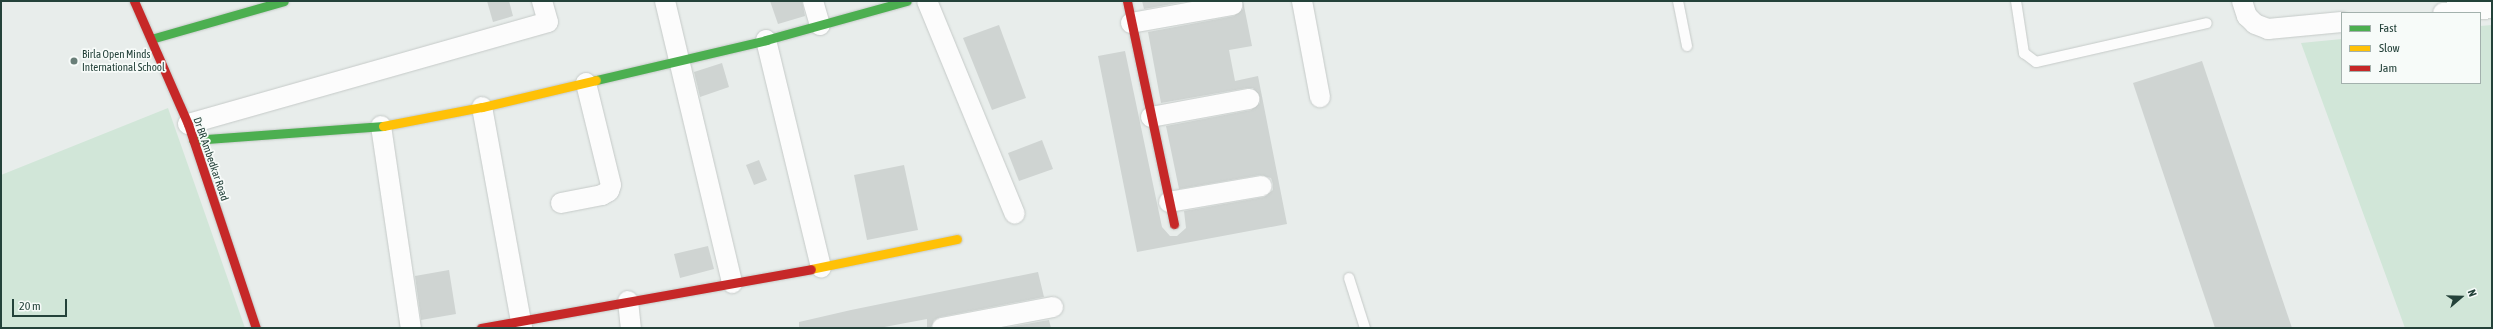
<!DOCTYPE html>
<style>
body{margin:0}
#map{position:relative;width:2493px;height:329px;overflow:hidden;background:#e8edeb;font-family:"Asap Condensed",sans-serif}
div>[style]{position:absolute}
.green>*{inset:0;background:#d1e6d8}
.building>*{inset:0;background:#cfd4d2}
.roads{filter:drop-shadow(0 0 1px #c5cac8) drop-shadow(0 0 1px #c5cac8)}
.lane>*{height:10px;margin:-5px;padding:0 5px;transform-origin:5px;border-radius:5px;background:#fcfcfc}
.street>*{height:20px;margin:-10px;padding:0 10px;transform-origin:10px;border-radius:10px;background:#fcfcfc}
.fast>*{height:9px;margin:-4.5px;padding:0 4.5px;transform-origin:4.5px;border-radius:4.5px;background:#4caf50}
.slow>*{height:9px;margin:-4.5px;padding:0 4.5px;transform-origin:4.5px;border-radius:4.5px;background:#ffc107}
.jam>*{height:9px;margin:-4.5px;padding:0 4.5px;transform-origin:4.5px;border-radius:4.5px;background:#c62828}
.dots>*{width:11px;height:11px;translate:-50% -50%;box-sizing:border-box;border:2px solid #f7fbf9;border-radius:50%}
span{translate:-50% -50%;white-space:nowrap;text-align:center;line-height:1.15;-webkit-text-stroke:3.5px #f7fbf9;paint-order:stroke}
.poi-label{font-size:11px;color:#24423a}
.left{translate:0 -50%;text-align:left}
.street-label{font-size:11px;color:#24423a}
.frame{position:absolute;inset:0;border:2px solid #24423a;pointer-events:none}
.legend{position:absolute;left:2341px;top:12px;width:140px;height:72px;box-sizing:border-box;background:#f7fbf9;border:1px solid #a3b1ad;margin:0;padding:5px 7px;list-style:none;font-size:12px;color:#24423a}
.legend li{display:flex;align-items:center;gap:8px;height:20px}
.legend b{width:20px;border:1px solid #a3b1ad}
.north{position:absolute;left:2441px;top:277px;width:40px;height:40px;-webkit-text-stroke:3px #f7fbf9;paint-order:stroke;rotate:70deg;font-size:11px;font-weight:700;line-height:16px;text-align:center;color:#24423a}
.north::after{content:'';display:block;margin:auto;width:14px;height:18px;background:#24423a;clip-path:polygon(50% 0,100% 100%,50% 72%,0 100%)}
.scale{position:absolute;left:12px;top:299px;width:55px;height:18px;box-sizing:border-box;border:2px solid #24423a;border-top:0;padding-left:5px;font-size:12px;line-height:14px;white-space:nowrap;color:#24423a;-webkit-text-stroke:3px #f7fbf9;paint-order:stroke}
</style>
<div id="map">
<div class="green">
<div style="clip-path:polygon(2492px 25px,2492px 328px,2405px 328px,2301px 43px,2342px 39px,2342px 83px,2480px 83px,2480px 26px)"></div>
<div style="clip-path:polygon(168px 108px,245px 328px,1px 328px,1px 175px)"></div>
</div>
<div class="building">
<div style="clip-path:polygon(487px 1px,509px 1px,513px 16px,493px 22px)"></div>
<div style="clip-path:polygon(770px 1px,802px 1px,805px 16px,778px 24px)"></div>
<div style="clip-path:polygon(1142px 1px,1189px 1px,1144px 9px)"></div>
<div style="clip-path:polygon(1243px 1px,1252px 46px,1229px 50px,1235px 81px,1258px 76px,1287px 224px,1137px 252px,1098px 56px,1125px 51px,1162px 227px,1170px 236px,1177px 236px,1186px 228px,1184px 211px,1264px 197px,1273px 190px,1273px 184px,1271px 178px,1260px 175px,1179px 189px,1166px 126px,1251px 110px,1260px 103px,1260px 97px,1253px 88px,1247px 88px,1161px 103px,1148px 32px,1234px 16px,1243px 9px)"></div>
<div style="clip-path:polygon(999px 25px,1026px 98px,992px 110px,963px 38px)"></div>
<div style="clip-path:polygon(2202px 61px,2292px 328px,2215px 328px,2133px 83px)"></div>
<div style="clip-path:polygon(722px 63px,729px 87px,700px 97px,694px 72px)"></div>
<div style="clip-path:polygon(1042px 140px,1053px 169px,1019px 181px,1008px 153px)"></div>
<div style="clip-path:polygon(759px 160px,767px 180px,754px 185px,746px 165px)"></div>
<div style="clip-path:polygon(904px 165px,918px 230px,867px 240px,854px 175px)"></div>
<div style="clip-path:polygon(708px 246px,714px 269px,680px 278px,674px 254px)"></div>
<div style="clip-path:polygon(449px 270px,456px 314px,421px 320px,415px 276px)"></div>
<div style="clip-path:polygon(1038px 272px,1044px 297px,940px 317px,934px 320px,931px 328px,927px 328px,927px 319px,879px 328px,799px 328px,799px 322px,851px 310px)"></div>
<div style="clip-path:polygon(1049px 320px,1051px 328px,1004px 328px)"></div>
</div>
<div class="roads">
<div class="lane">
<div style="left:1678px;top:1px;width:46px;rotate:78.7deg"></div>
<div style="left:2016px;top:1px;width:53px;rotate:81.3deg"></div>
<div style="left:2024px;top:53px;width:15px;rotate:37deg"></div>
<div style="left:2036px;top:62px;width:175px;rotate:-12.8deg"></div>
<div style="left:1349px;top:278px;width:52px;rotate:72.3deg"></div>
</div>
<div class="street">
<div style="left:665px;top:1px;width:290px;rotate:76.6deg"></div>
<div style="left:813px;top:1px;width:25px;rotate:74deg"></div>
<div style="left:927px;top:1px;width:230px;rotate:67.6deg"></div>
<div style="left:1302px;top:1px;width:98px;rotate:79.4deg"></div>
<div style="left:2242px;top:1px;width:16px;rotate:72deg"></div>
<div style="left:2247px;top:16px;width:11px;rotate:45deg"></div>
<div style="left:2255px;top:24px;width:14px;rotate:21deg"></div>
<div style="left:2268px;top:29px;width:74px;rotate:-5.4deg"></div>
<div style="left:2443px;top:13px;width:49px;rotate:-5.8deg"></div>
<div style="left:1131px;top:23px;width:103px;rotate:-10.1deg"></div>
<div style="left:766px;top:40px;width:234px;rotate:76.4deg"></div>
<div style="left:482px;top:107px;width:225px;rotate:79.7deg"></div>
<div style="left:1151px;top:117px;width:100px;rotate:-10.4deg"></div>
<div style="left:188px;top:124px;width:374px;rotate:-15.8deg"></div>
<div style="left:548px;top:22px;width:22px;rotate:-106deg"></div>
<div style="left:381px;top:126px;width:204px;rotate:81.6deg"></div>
<div style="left:1169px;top:202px;width:94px;rotate:-9.8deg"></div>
<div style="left:561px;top:203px;width:42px;rotate:-11deg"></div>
<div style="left:602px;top:195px;width:8px;rotate:-30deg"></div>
<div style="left:609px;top:191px;width:6px;rotate:-72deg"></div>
<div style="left:611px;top:185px;width:105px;rotate:-103.8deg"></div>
<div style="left:628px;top:301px;width:27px;rotate:84deg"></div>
<div style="left:942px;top:328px;width:113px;rotate:-10.7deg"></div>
</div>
<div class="fast">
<div style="left:151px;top:39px;width:138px;rotate:-15.9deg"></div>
<div style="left:596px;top:80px;width:175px;rotate:-13.2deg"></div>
<div style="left:766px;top:40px;width:146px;rotate:-15.5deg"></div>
<div style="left:193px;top:140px;width:191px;rotate:-4.2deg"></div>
</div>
<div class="slow">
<div style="left:383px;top:126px;width:101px;rotate:-10.9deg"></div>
<div style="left:482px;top:107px;width:117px;rotate:-13.3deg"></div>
<div style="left:811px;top:269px;width:149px;rotate:-11.6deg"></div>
</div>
<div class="jam">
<div style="left:134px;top:1px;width:134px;rotate:66.3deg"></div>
<div style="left:188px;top:124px;width:215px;rotate:71.6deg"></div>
<div style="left:1127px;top:1px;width:228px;rotate:78.1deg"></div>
<div style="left:481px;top:328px;width:335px;rotate:-10.1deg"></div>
</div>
</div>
<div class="dots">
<div style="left:74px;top:61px;background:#697e78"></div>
</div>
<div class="poi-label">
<span class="left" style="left:82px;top:61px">Birla Open Minds<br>International School</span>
</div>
<div class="street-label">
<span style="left:211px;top:159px;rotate:71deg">Dr BR Ambedkar Road</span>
</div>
<div class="frame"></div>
<ul class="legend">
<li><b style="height:5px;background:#4caf50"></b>Fast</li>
<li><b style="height:5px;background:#ffc107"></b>Slow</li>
<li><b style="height:5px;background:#c62828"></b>Jam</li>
</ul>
<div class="north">N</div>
<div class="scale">20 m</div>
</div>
